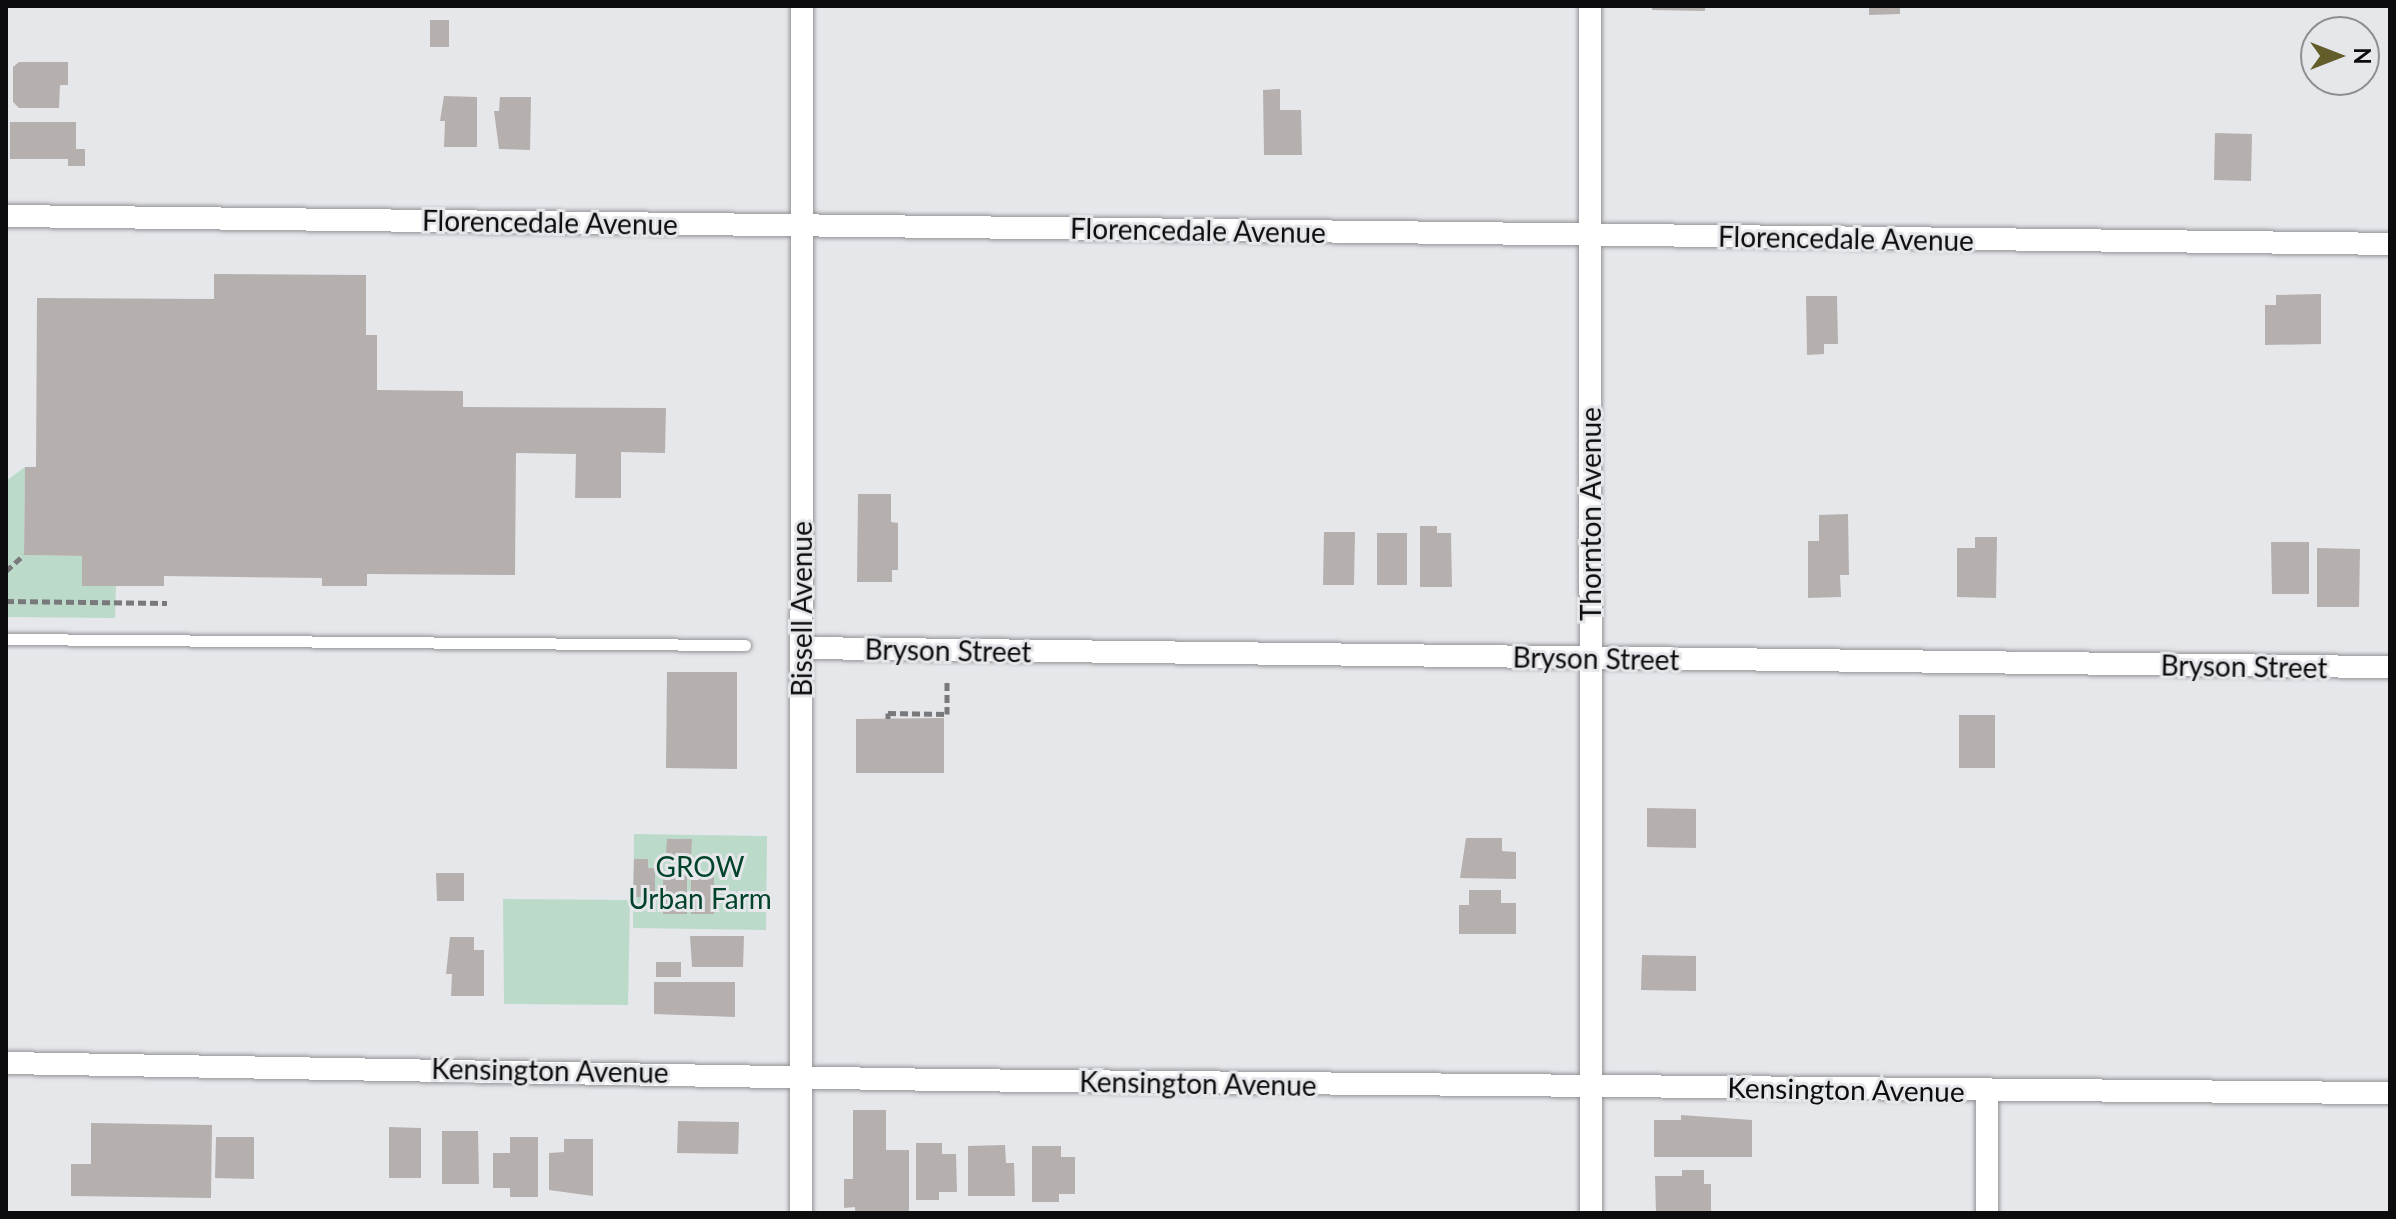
<!DOCTYPE html>
<style>
body{margin:0}
#map{position:relative;width:2396px;height:1219px;overflow:hidden;background:#e6e7eb;font-family:Lato,sans-serif}
div>[style]{position:absolute}
.green>*{inset:0;background:#bbdac9}
.building>*{inset:0;background:#b5b0ae}
.path>*{height:5px;margin-top:-2.5px;transform-origin:0;background:repeating-linear-gradient(90deg,#79797c 0 8px,transparent 0 12px)}
.roads{filter:drop-shadow(0 0 2px #929296) drop-shadow(0 0 2px #929296)}
.service>*{height:11px;margin:-5.5px;padding:0 5.5px;transform-origin:5.5px;border-radius:5.5px;background:#fff}
.minor>*{height:22px;margin:-11px;padding:0 11px;transform-origin:11px;border-radius:11px;background:#fff}
span{translate:-50% -50%;white-space:nowrap;text-align:center;line-height:1.15;-webkit-text-stroke:6px #e6e7eb;paint-order:stroke}
.street-label{font-size:28px;color:#0c0c0e}
.park-label{font-size:28px;color:#00432a}
.frame{position:absolute;inset:0;border:8px solid #0c0c0e;pointer-events:none}
.north{position:absolute;left:2300px;top:16px;width:80px;height:80px;box-sizing:border-box;background:#e6e7eb;border:2px solid #8f8f93;border-radius:50%;rotate:90deg;font-size:22px;font-weight:700;line-height:32px;text-align:center;color:#0c0c0e}
.north::after{content:'';display:block;margin:auto;width:28px;height:36px;background:#625d2a;clip-path:polygon(50% 0,100% 100%,50% 72%,0 100%)}
</style>
<div id="map">
<div class="green">
<div style="clip-path:polygon(25px 467px,24px 555px,82px 556px,116px 586px,115px 618px,6px 617px,6px 481px)"></div>
<div style="clip-path:polygon(634px 834px,767px 836px,766px 930px,633px 928px)"></div>
<div style="clip-path:polygon(503px 899px,630px 900px,628px 1005px,504px 1004px)"></div>
</div>
<div class="building">
<div style="clip-path:polygon(1652px 6px,1705px 6px,1705px 11px,1652px 10px)"></div>
<div style="clip-path:polygon(1869px 6px,1900px 6px,1900px 14px,1869px 15px)"></div>
<div style="clip-path:polygon(430px 20px,449px 20px,449px 47px,430px 47px)"></div>
<div style="clip-path:polygon(19px 62px,68px 62px,68px 85px,60px 85px,59px 108px,19px 108px,13px 102px,13px 67px)"></div>
<div style="clip-path:polygon(1280px 89px,1280px 110px,1301px 110px,1302px 155px,1264px 155px,1263px 90px)"></div>
<div style="clip-path:polygon(444px 96px,477px 97px,477px 147px,444px 147px,445px 121px,440px 121px)"></div>
<div style="clip-path:polygon(500px 97px,531px 97px,530px 150px,499px 149px,494px 111px,499px 111px)"></div>
<div style="clip-path:polygon(10px 122px,76px 122px,76px 149px,85px 149px,85px 166px,68px 166px,68px 159px,10px 159px)"></div>
<div style="clip-path:polygon(2215px 133px,2252px 134px,2251px 181px,2214px 180px)"></div>
<div style="clip-path:polygon(214px 274px,366px 275px,366px 335px,377px 335px,377px 390px,463px 391px,463px 407px,666px 408px,665px 453px,621px 452px,621px 498px,575px 498px,576px 454px,516px 453px,515px 575px,367px 574px,367px 586px,322px 586px,322px 578px,164px 576px,164px 586px,82px 586px,82px 556px,24px 555px,25px 467px,36px 467px,37px 298px,214px 299px)"></div>
<div style="clip-path:polygon(2321px 294px,2321px 344px,2265px 345px,2265px 305px,2276px 305px,2276px 295px)"></div>
<div style="clip-path:polygon(1806px 296px,1837px 296px,1838px 344px,1824px 344px,1824px 354px,1807px 355px)"></div>
<div style="clip-path:polygon(858px 494px,891px 494px,891px 522px,898px 523px,898px 570px,892px 570px,892px 582px,857px 582px)"></div>
<div style="clip-path:polygon(1848px 514px,1849px 575px,1840px 575px,1841px 597px,1808px 598px,1808px 541px,1819px 541px,1819px 515px)"></div>
<div style="clip-path:polygon(1420px 526px,1437px 526px,1437px 533px,1451px 533px,1452px 587px,1420px 587px)"></div>
<div style="clip-path:polygon(1324px 532px,1355px 532px,1354px 585px,1323px 585px)"></div>
<div style="clip-path:polygon(1377px 533px,1407px 533px,1407px 585px,1377px 585px)"></div>
<div style="clip-path:polygon(1975px 537px,1997px 537px,1996px 598px,1957px 597px,1957px 548px,1975px 548px)"></div>
<div style="clip-path:polygon(2271px 542px,2309px 542px,2309px 594px,2272px 594px)"></div>
<div style="clip-path:polygon(2317px 548px,2360px 549px,2359px 607px,2317px 607px)"></div>
<div style="clip-path:polygon(667px 672px,737px 672px,737px 769px,666px 768px)"></div>
<div style="clip-path:polygon(1959px 715px,1995px 715px,1995px 768px,1959px 768px)"></div>
<div style="clip-path:polygon(944px 718px,944px 773px,856px 773px,856px 719px)"></div>
<div style="clip-path:polygon(1647px 808px,1696px 809px,1696px 848px,1647px 847px)"></div>
<div style="clip-path:polygon(1466px 838px,1502px 838px,1502px 851px,1516px 852px,1516px 879px,1460px 878px)"></div>
<div style="clip-path:polygon(667px 839px,692px 839px,691px 858px,666px 854px)"></div>
<div style="clip-path:polygon(634px 859px,648px 859px,648px 868px,655px 868px,655px 897px,633px 897px)"></div>
<div style="clip-path:polygon(436px 873px,464px 873px,464px 901px,437px 901px)"></div>
<div style="clip-path:polygon(691px 874px,714px 874px,714px 914px,691px 914px)"></div>
<div style="clip-path:polygon(663px 875px,687px 875px,687px 914px,663px 914px)"></div>
<div style="clip-path:polygon(1469px 890px,1501px 890px,1501px 903px,1516px 903px,1516px 934px,1459px 934px,1459px 905px,1469px 905px)"></div>
<div style="clip-path:polygon(690px 936px,744px 936px,743px 967px,692px 967px)"></div>
<div style="clip-path:polygon(450px 937px,474px 937px,474px 950px,484px 950px,484px 996px,451px 996px,452px 974px,446px 974px)"></div>
<div style="clip-path:polygon(1642px 955px,1696px 956px,1696px 991px,1641px 990px)"></div>
<div style="clip-path:polygon(656px 962px,681px 962px,681px 977px,656px 977px)"></div>
<div style="clip-path:polygon(654px 982px,735px 982px,735px 1017px,654px 1014px)"></div>
<div style="clip-path:polygon(853px 1110px,886px 1110px,886px 1150px,909px 1150px,909px 1213px,855px 1213px,855px 1207px,844px 1208px,844px 1179px,853px 1179px)"></div>
<div style="clip-path:polygon(1681px 1115px,1752px 1120px,1752px 1157px,1654px 1157px,1654px 1120px,1681px 1120px)"></div>
<div style="clip-path:polygon(678px 1121px,739px 1122px,738px 1154px,677px 1153px)"></div>
<div style="clip-path:polygon(91px 1123px,212px 1125px,211px 1198px,71px 1196px,71px 1164px,91px 1164px)"></div>
<div style="clip-path:polygon(389px 1127px,421px 1128px,421px 1178px,389px 1178px)"></div>
<div style="clip-path:polygon(442px 1131px,478px 1131px,479px 1184px,442px 1184px)"></div>
<div style="clip-path:polygon(216px 1137px,254px 1137px,254px 1179px,215px 1178px)"></div>
<div style="clip-path:polygon(510px 1137px,538px 1137px,538px 1197px,510px 1197px,510px 1188px,493px 1188px,493px 1153px,510px 1153px)"></div>
<div style="clip-path:polygon(564px 1139px,593px 1139px,593px 1196px,549px 1190px,549px 1153px,564px 1152px)"></div>
<div style="clip-path:polygon(916px 1143px,942px 1143px,942px 1154px,956px 1154px,957px 1192px,939px 1192px,939px 1200px,916px 1200px)"></div>
<div style="clip-path:polygon(1005px 1145px,1006px 1163px,1014px 1163px,1015px 1196px,968px 1196px,968px 1146px)"></div>
<div style="clip-path:polygon(1032px 1146px,1061px 1146px,1061px 1157px,1075px 1157px,1075px 1194px,1059px 1194px,1059px 1202px,1032px 1202px)"></div>
<div style="clip-path:polygon(1682px 1170px,1704px 1170px,1704px 1184px,1711px 1184px,1711px 1212px,1656px 1213px,1655px 1176px,1682px 1176px)"></div>
</div>
<div class="path">
<div style="left:6px;top:571px;width:24px;rotate:-42deg"></div>
<div style="left:6px;top:601px;width:161px;rotate:0.7deg"></div>
<div style="left:888px;top:719px;width:6px;rotate:-90deg"></div>
<div style="left:888px;top:713px;width:59px;rotate:1deg"></div>
<div style="left:947px;top:714px;width:32px;rotate:-90deg"></div>
</div>
<div class="roads">
<div class="service">
<div style="left:6px;top:639px;width:739px;rotate:0.47deg"></div>
</div>
<div class="minor">
<div style="left:1590px;top:6px;width:1207px;rotate:89.95deg"></div>
<div style="left:6px;top:216px;width:2384px;rotate:0.67deg"></div>
<div style="left:801px;top:648px;width:1589px;rotate:0.69deg"></div>
<div style="left:6px;top:1063px;width:938px;rotate:1.04deg"></div>
<div style="left:944px;top:1080px;width:1446px;rotate:0.52deg"></div>
<div style="left:1987px;top:1091px;width:122px;rotate:90deg"></div>
<div style="left:801px;top:1213px;width:1207px;rotate:-89.95deg"></div>
</div>
</div>
<div class="street-label">
<span style="left:550px;top:222px;rotate:1deg">Florencedale Avenue</span>
<span style="left:1198px;top:230px;rotate:1deg">Florencedale Avenue</span>
<span style="left:1846px;top:238px;rotate:1deg">Florencedale Avenue</span>
<span style="left:1590px;top:514px;rotate:-90deg">Thornton Avenue</span>
<span style="left:801px;top:609px;rotate:-90deg">Bissell Avenue</span>
<span style="left:948px;top:650px;rotate:1deg">Bryson Street</span>
<span style="left:1596px;top:658px;rotate:1deg">Bryson Street</span>
<span style="left:2244px;top:666px;rotate:1deg">Bryson Street</span>
<span style="left:550px;top:1070px;rotate:1deg">Kensington Avenue</span>
<span style="left:1198px;top:1083px;rotate:1deg">Kensington Avenue</span>
<span style="left:1846px;top:1089px;rotate:1deg">Kensington Avenue</span>
</div>
<div class="park-label">
<span style="left:700px;top:882px">GROW<br>Urban Farm</span>
</div>
<div class="frame"></div>
<div class="north">N</div>
</div>
